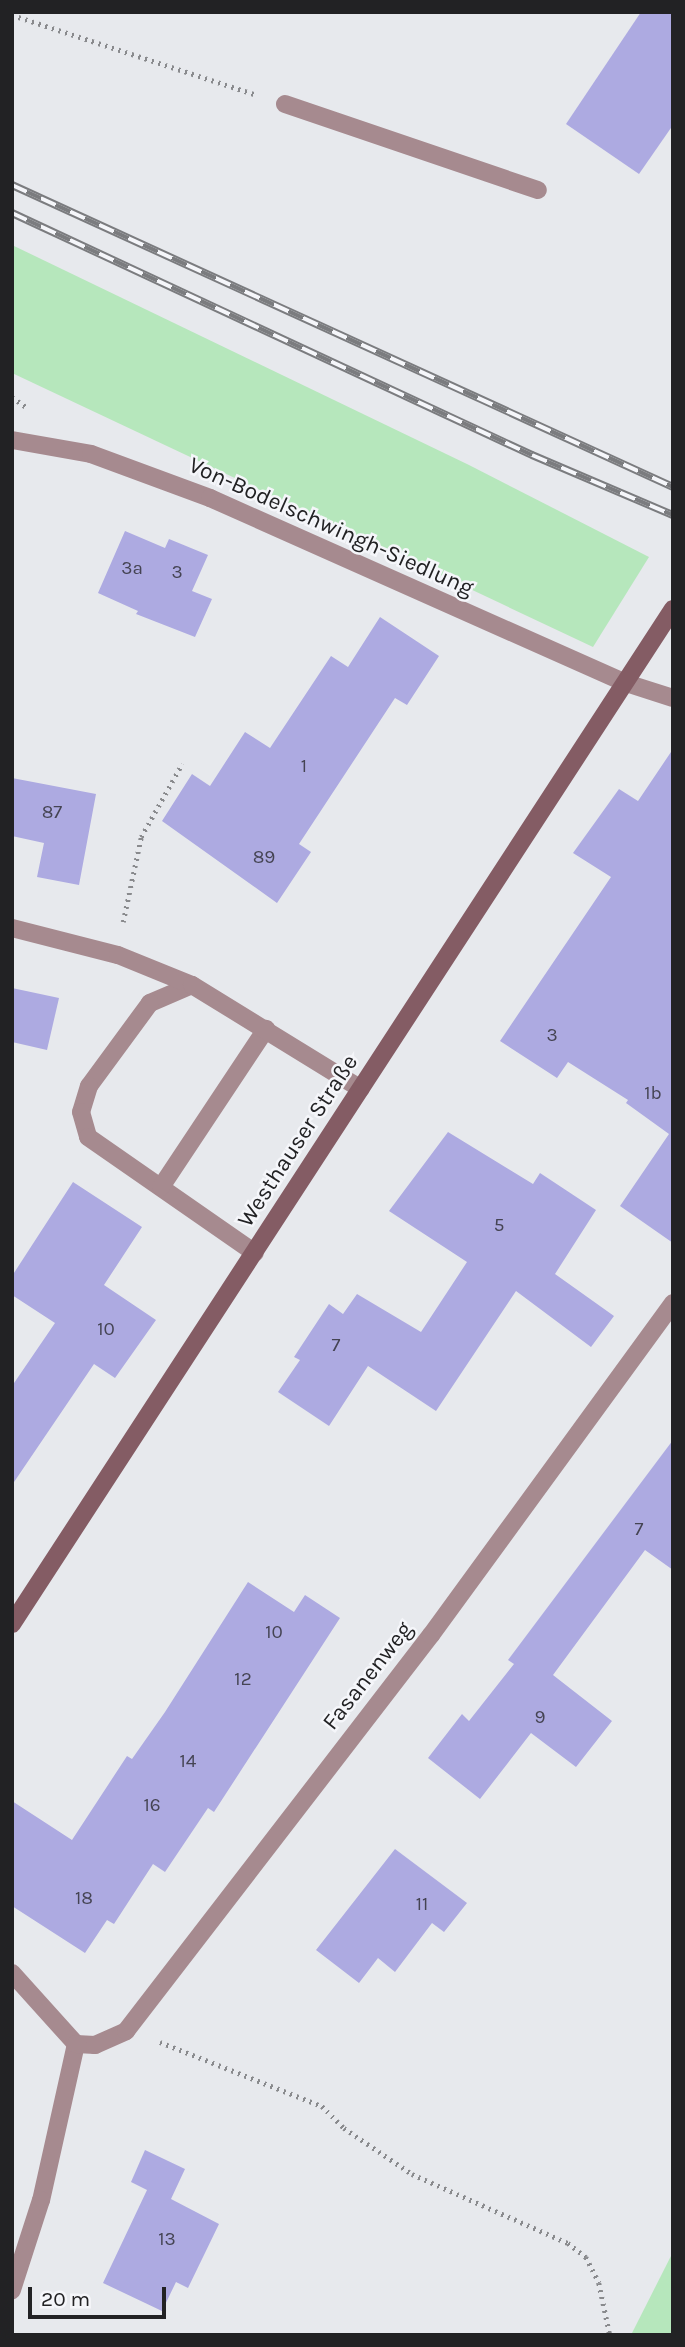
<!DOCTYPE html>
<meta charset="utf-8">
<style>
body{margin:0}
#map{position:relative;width:685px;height:2347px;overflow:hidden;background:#e7e9ed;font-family:Karla,sans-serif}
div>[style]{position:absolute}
.green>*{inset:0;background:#b6e7bc}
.building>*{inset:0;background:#adaae1}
.path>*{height:4.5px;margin-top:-2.25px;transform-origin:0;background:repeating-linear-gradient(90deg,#898a8d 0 2px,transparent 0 7px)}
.service>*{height:18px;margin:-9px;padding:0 9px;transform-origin:9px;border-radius:9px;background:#a68a8f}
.minor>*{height:18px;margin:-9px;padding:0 9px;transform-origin:9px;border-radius:9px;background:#a68a8f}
.secondary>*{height:18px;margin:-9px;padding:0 9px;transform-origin:9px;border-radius:9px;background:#845c64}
.rail>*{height:8px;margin-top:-4px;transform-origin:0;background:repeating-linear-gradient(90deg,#f5f6fa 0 16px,#7b7c7f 0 32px);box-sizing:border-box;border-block:2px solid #7b7c7f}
span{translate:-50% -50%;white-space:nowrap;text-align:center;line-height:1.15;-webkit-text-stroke:5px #f5f6fa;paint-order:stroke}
.number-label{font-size:19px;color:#454453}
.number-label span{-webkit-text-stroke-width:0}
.street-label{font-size:23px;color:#222224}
.frame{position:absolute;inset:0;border:14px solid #222224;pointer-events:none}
.scale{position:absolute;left:28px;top:2287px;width:138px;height:32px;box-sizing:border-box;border:4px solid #222224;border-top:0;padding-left:9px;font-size:21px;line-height:24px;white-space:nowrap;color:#222224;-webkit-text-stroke:5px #f5f6fa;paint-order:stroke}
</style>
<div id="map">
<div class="green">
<div style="clip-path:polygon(12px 245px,469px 465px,649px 557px,593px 647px,12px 373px)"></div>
<div style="clip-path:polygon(673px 2252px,673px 2335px,631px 2335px)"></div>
</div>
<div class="building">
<div style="clip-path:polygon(641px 12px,673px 12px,673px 125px,639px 174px,566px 124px)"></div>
<div style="clip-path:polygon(125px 531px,165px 548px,169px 539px,208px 555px,192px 591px,212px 599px,195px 637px,136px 614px,138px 611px,98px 593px)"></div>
<div style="clip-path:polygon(380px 617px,439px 656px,407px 705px,395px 698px,299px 844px,311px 852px,277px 903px,162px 821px,192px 774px,210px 786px,245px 732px,270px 748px,331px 656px,348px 667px)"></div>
<div style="clip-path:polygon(673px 749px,673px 1243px,620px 1206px,669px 1134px,626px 1103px,628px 1100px,568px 1062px,557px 1078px,500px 1041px,611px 877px,573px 853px,619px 789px,638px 801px)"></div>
<div style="clip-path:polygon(12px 778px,96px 794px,79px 885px,37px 877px,44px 843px,12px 836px)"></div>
<div style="clip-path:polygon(12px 988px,59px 998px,47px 1050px,12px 1042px)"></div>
<div style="clip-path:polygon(448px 1132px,533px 1184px,540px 1173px,596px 1210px,555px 1274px,614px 1316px,591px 1347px,516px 1291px,436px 1411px,368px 1366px,329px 1426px,278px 1392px,300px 1360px,294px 1357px,329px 1304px,343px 1314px,357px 1294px,421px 1332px,467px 1262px,389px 1211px)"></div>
<div style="clip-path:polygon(73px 1182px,142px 1227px,104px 1285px,156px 1320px,115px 1378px,94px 1364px,12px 1485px,12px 1386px,55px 1323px,12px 1295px,12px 1276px)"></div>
<div style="clip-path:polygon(673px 1440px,673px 1570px,645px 1550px,553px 1675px,612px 1721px,576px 1767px,531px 1733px,480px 1799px,428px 1758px,462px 1714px,469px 1721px,514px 1664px,508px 1660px)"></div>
<div style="clip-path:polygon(248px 1582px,294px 1612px,305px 1595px,340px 1618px,214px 1812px,208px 1808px,165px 1872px,153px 1864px,114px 1924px,107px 1920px,85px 1953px,12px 1906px,12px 1801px,72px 1840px,127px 1756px,132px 1759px,165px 1712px)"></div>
<div style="clip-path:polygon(395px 1849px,467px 1903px,444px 1932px,432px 1923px,395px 1972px,378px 1958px,359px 1983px,316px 1950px)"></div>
<div style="clip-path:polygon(145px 2150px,185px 2169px,171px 2199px,219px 2224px,188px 2288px,176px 2282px,162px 2311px,103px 2283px,147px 2190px,131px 2182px)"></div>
</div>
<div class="path">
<div style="left:12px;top:15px;width:255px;rotate:18.1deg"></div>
<div style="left:12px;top:397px;width:19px;rotate:35deg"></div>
<div style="left:123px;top:922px;width:87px;rotate:-78deg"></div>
<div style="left:141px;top:837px;width:84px;rotate:-60.7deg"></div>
<div style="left:160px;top:2042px;width:174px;rotate:21.6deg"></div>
<div style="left:322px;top:2106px;width:31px;rotate:45deg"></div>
<div style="left:344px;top:2128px;width:82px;rotate:34.1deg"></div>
<div style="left:412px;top:2174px;width:171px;rotate:23.9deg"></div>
<div style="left:568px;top:2243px;width:23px;rotate:38deg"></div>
<div style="left:586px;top:2257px;width:29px;rotate:63deg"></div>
<div style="left:599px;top:2283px;width:53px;rotate:78.1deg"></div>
</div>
<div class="service">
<div style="left:285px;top:104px;width:267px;rotate:18.8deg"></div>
<div style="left:192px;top:985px;width:46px;rotate:156.8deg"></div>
<div style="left:150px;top:1003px;width:103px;rotate:126.3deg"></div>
<div style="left:89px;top:1086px;width:27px;rotate:107deg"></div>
<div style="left:81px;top:1112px;width:26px;rotate:74deg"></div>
<div style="left:88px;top:1137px;width:203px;rotate:34.8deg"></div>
<div style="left:161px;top:1187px;width:190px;rotate:-56.4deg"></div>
</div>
<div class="minor">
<div style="left:12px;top:440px;width:80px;rotate:10deg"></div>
<div style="left:91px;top:454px;width:127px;rotate:20.3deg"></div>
<div style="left:210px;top:498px;width:452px;rotate:24deg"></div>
<div style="left:623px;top:682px;width:52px;rotate:17.7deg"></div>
<div style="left:12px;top:928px;width:109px;rotate:14.3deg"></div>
<div style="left:118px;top:955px;width:80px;rotate:22.1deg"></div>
<div style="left:192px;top:985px;width:198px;rotate:31.6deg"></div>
<div style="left:12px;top:1973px;width:96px;rotate:48deg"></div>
<div style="left:76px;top:2044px;width:160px;rotate:102.6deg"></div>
<div style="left:41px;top:2200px;width:95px;rotate:107.9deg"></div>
<div style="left:76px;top:2044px;width:19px;rotate:3deg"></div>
<div style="left:95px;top:2045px;width:34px;rotate:-24deg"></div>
<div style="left:126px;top:2031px;width:500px;rotate:-52.4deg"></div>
<div style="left:431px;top:1635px;width:411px;rotate:-53.9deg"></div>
</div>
<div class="secondary">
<div style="left:12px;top:1624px;width:1211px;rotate:-56.93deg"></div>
</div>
<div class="rail">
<div style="left:12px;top:185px;width:727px;rotate:24.55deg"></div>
<div style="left:12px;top:213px;width:574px;rotate:24.96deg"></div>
<div style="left:532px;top:455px;width:153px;rotate:23.1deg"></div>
</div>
<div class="number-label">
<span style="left:132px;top:569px">3a</span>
<span style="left:177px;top:573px">3</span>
<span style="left:304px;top:767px">1</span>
<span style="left:52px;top:813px">87</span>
<span style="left:264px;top:858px">89</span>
<span style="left:552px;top:1036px">3</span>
<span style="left:653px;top:1094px">1b</span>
<span style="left:499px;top:1226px">5</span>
<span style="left:106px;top:1330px">10</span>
<span style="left:336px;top:1346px">7</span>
<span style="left:639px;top:1530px">7</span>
<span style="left:274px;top:1633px">10</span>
<span style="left:243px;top:1680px">12</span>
<span style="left:540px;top:1718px">9</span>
<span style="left:188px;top:1762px">14</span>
<span style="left:152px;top:1806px">16</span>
<span style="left:84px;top:1899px">18</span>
<span style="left:422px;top:1905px">11</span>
<span style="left:167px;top:2240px">13</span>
</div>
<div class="street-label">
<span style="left:331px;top:527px;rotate:24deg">Von-Bodelschwingh-Siedlung</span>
<span style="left:298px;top:1141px;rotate:-57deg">Westhauser Straße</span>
<span style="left:368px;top:1676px;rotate:-52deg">Fasanenweg</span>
</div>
<div class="frame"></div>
<div class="scale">20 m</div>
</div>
